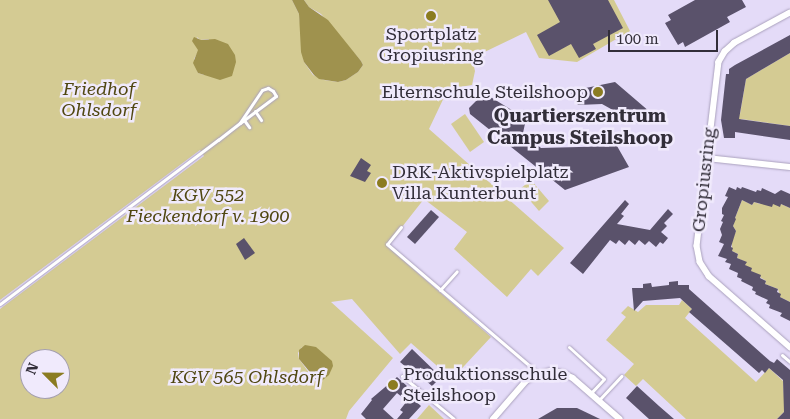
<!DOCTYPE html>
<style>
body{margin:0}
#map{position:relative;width:790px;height:419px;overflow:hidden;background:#e4dbf8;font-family:"Roboto Serif",serif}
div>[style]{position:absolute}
.green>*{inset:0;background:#d4cb93}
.water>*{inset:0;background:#9f924e}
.building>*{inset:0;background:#5a526b}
.roads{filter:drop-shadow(0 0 1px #aaa1bd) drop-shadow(0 0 1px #aaa1bd)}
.lane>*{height:3px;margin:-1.5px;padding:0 1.5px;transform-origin:1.5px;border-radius:1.5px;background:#fff}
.street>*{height:5.5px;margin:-2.75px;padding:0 2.75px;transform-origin:2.75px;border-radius:2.75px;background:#fff}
.dots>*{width:14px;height:14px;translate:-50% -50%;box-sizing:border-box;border:2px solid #f0eafc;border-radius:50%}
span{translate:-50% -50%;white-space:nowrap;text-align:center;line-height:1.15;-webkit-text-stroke:5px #f0eafc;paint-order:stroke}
.poi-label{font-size:18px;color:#322e39}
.right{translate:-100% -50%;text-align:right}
.left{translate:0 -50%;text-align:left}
.park-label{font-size:18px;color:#504711;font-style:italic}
.street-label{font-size:18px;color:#322e39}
.neighbourhood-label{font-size:19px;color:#322e39;font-weight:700}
.north{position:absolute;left:20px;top:349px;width:50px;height:50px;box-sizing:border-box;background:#f0eafc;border:1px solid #a49fae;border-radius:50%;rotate:293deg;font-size:14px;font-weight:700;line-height:20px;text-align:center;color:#322e39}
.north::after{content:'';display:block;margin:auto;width:18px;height:22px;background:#8b7c21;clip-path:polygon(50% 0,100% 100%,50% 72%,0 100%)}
.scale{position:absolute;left:608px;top:30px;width:110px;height:22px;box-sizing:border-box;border:2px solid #322e39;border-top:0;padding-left:6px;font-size:15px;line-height:18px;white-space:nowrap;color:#322e39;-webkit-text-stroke:4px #f0eafc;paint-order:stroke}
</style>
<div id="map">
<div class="green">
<div style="clip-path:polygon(evenodd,0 0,292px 0,299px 14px,304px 62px,313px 75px,324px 80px,338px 82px,346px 80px,358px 72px,363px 65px,361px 61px,321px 14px,309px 7px,304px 0,614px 0,630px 31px,577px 62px,539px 58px,526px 32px,472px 58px,475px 71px,472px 85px,448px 89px,429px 129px,564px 248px,538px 276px,531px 269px,507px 297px,454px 249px,467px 232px,424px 199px,387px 246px,491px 337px,452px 379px,411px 343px,400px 354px,352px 299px,331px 302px,393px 358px,349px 411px,346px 419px,0 419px,0 309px,204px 156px,200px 150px,0 300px,0 0,197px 37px,200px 40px,209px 39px,204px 75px,198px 73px,194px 59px,199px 50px,197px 37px,0 0,302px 347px,319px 383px,315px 381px,299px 359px,298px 353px,302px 347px,0 0,30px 359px,60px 359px,60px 389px,30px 389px,30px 359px)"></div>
<div style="clip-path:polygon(790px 53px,790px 126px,741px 119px,740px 122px,736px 115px,740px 114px,746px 79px)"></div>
<div style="clip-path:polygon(465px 114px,484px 142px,470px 152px,451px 124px)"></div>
<div style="clip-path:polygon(531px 180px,549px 201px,539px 211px,520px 189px)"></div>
<div style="clip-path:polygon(742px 200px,752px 205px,754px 202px,760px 204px,761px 202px,781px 204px,790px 208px,790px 302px,780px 297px,778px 289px,765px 284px,766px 281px,751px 271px,745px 265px,746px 262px,737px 258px,738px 254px,732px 251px,732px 240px,736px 231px,733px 226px,735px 218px)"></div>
<div style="clip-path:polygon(682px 300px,692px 309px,685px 318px,756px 382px,769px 368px,783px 381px,785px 411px,777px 419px,686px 419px,643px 379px,636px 386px,624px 375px,634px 364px,606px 340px,626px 317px,621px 313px,628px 306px,638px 312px,646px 305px,679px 305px)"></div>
<div style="clip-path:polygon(429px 405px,444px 419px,417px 419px)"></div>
</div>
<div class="water">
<div style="clip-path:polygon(292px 0,304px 0,309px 7px,328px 20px,361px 61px,363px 65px,358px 72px,346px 80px,338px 82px,319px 79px,314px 75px,304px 62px,301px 52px,299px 14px)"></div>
<div style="clip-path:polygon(194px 37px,201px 40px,215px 39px,228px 44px,235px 55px,236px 62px,232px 76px,220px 80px,198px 73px,193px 63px,198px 50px,192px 41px)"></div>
<div style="clip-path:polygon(305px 345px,316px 347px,332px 361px,333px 366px,329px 375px,319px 383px,299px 359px,299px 350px)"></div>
</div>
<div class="building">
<div style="clip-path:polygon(548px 0,608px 0,623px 28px,593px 44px,596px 49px,579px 58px,571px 44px,549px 56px,537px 35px,560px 22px)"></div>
<div style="clip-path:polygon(695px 0,742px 0,746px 7px,727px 17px,730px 22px,685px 47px,683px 42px,678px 45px,665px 23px,671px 20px,668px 15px)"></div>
<div style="clip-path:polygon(790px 35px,790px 53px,746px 79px,739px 119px,790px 126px,790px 140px,735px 132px,735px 138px,724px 138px,721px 120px,726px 74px,729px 74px,729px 69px,735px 65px)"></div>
<div style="clip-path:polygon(615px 82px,650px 112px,650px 117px,638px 124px,602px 104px,578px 105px,571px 95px,571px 91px)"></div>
<div style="clip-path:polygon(484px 93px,526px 119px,523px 133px,541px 148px,617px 146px,629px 167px,565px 190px,470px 114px,469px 108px)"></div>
<div style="clip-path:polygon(361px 158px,371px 165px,367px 171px,371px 173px,365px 182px,350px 176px)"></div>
<div style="clip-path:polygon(729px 187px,736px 190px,737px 187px,741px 189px,742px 187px,756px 192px,757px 190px,761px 191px,762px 188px,775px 194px,781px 190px,790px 194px,790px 208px,781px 204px,780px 207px,773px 204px,772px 207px,754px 202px,752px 205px,742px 200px,735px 218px,736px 219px,733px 226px,736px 231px,731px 247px,733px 248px,732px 251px,738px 254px,737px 258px,747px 262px,745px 265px,752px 268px,751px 271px,761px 275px,760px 278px,766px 281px,765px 284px,778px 289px,777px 292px,781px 294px,780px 297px,790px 302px,790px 321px,780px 316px,782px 313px,769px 308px,770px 305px,766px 303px,768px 300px,755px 294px,756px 292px,752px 290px,753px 287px,741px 281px,742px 279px,737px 277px,738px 273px,729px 269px,731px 264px,725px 262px,727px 259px,718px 256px,724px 244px,719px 242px,722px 235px,720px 229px,723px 222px,721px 221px,724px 215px,722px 214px,722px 208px,728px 197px,725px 196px)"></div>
<div style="clip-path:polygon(625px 200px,629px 204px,621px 214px,624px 216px,617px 224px,650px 230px,668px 209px,673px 214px,664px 223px,667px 226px,661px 232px,668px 238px,663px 244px,660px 242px,656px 247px,649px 241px,645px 245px,639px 240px,635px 245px,629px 240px,625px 245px,619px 240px,616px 244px,610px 240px,583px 274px,570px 263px)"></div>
<div style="clip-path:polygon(431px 210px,439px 217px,415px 244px,407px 237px)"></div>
<div style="clip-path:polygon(244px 238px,255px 253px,245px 260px,236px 244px)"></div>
<div style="clip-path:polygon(678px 281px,678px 285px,689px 285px,689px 289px,770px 361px,774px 363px,777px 359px,790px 370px,790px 419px,777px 419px,784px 412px,783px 380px,769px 368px,765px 373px,762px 370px,759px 373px,689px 312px,692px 309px,680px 298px,643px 301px,634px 311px,632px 288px,643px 288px,643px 284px,651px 283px,652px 287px,669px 285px,669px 282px)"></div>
<div style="clip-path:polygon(412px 349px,441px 377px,432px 386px,408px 365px,406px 367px,400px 362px)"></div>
<div style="clip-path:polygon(397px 377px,407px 386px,403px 390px,421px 406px,409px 419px,397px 419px,403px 412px,400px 410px,407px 401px,397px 393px,383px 409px,394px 419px,366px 419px,361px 414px,372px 400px,371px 399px)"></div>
<div style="clip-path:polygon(637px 386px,659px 406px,674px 419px,649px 419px,626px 398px)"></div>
<div style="clip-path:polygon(557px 408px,577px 408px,600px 419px,538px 419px)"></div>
</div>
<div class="roads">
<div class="lane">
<div style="left:255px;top:111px;width:11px;rotate:56deg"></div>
<div style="left:244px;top:120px;width:9px;rotate:54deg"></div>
<div style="left:401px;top:227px;width:22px;rotate:129deg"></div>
<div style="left:387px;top:244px;width:199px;rotate:40.5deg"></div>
<div style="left:440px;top:290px;width:25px;rotate:-48deg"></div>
<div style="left:0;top:304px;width:273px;rotate:-37deg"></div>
<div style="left:218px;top:140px;width:28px;rotate:-38deg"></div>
<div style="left:240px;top:123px;width:45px;rotate:-36.9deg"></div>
<div style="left:276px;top:96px;width:6px;rotate:-121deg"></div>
<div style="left:273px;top:91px;width:6px;rotate:-149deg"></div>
<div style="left:268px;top:88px;width:6px;rotate:162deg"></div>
<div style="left:262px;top:90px;width:40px;rotate:124deg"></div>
<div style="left:569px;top:347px;width:47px;rotate:42.4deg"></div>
<div style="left:604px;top:379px;width:19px;rotate:133deg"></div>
<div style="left:782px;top:355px;width:11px;rotate:41deg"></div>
<div style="left:402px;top:376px;width:67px;rotate:39.6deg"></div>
<div style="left:599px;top:400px;width:33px;rotate:-47deg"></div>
</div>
<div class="street">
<div style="left:790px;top:13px;width:63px;rotate:151.4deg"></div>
<div style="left:735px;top:43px;width:13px;rotate:138deg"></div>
<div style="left:725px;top:52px;width:12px;rotate:121deg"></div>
<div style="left:719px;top:62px;width:185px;rotate:96.8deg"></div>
<div style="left:697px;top:246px;width:16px;rotate:79deg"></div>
<div style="left:700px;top:262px;width:17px;rotate:57deg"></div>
<div style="left:709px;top:276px;width:108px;rotate:41.2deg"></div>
<div style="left:707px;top:158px;width:83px;rotate:6.2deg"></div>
<div style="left:493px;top:419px;width:50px;rotate:-49deg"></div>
<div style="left:526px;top:381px;width:12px;rotate:-31deg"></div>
<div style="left:536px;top:375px;width:16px;rotate:-15deg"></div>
<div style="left:551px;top:371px;width:12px;rotate:9deg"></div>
<div style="left:563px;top:373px;width:11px;rotate:27deg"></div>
<div style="left:573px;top:378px;width:62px;rotate:41.1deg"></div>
</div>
</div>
<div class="dots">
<div style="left:431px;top:16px;background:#8b7c21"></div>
<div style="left:598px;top:92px;background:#8b7c21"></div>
<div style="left:382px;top:183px;background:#8b7c21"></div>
<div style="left:393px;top:385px;background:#8b7c21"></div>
</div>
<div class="poi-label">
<span style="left:431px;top:45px">Sportplatz<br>Gropiusring</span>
<span class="right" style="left:588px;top:92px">Elternschule Steilshoop</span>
<span class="left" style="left:392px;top:183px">DRK-Aktivspielplatz<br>Villa Kunterbunt</span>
<span class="left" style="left:403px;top:385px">Produktionsschule<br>Steilshoop</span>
</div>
<div class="park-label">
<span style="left:99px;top:100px">Friedhof<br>Ohlsdorf</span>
<span style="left:208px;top:206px">KGV 552<br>Fieckendorf v. 1900</span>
<span style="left:247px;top:377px">KGV 565 Ohlsdorf</span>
</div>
<div class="street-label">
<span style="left:704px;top:180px;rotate:-84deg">Gropiusring</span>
</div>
<div class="neighbourhood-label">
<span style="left:580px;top:127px">Quartierszentrum<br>Campus Steilshoop</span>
</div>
<div class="north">N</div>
<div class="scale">100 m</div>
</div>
